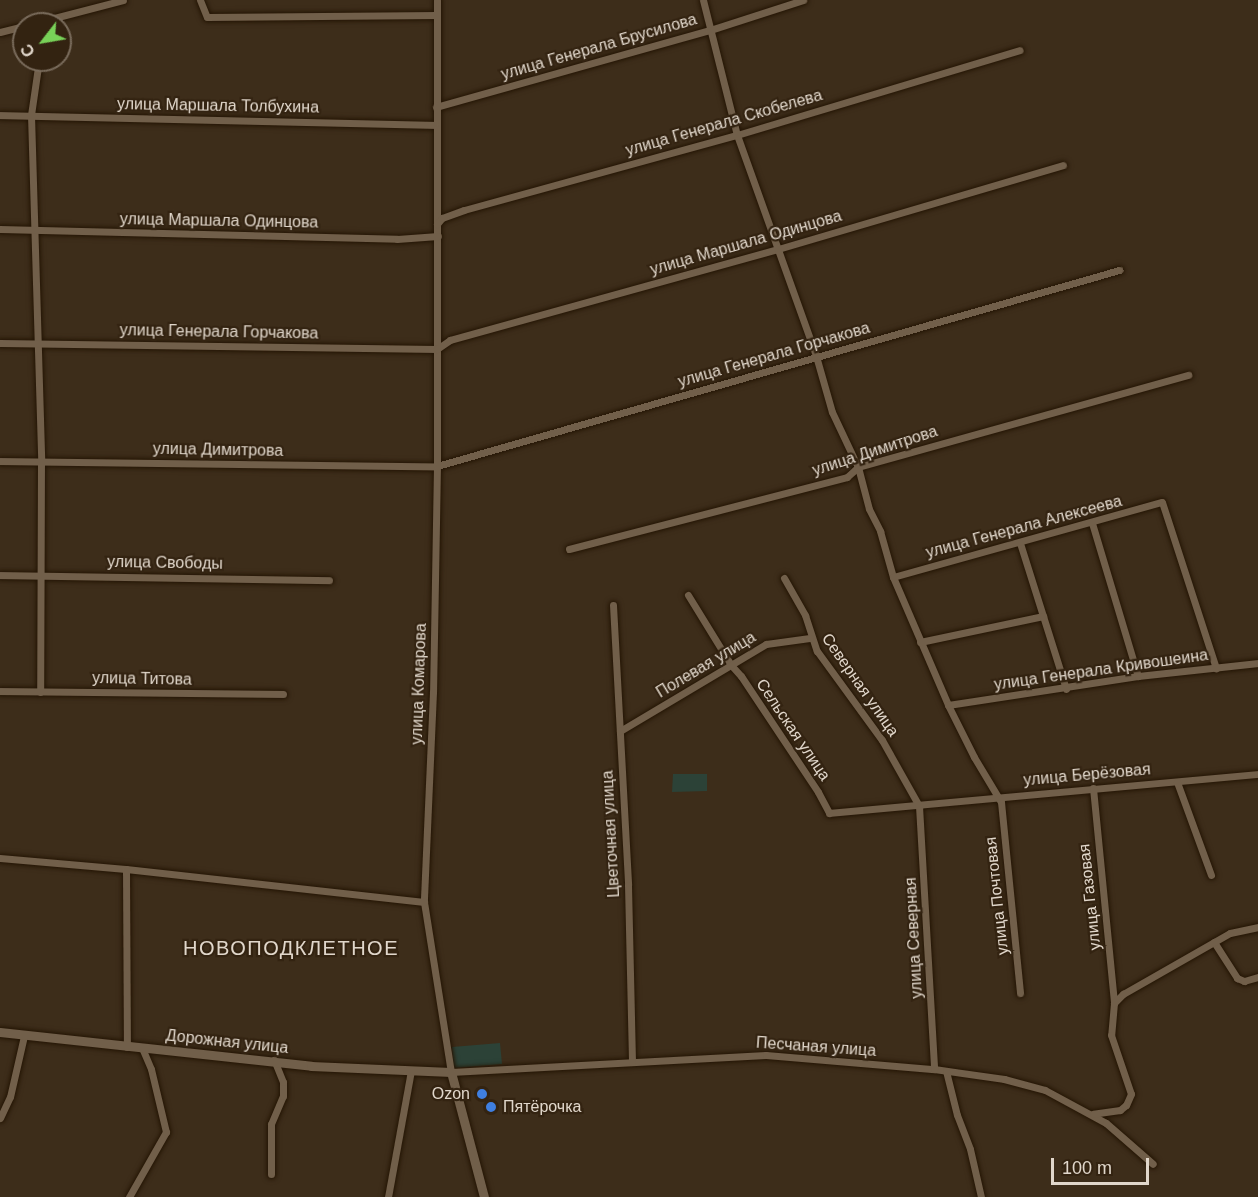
<!DOCTYPE html>
<meta charset="utf-8">
<style>
body{margin:0}
#map{position:relative;width:1258px;height:1197px;overflow:hidden;background:#3d2d1a;font-family:Arial,sans-serif}
div>[style]{position:absolute}
.green>*{inset:0;background:#2c4237}
.roads{filter:drop-shadow(0 0 2px #241504) drop-shadow(0 0 2px #241504)}
.street>*{height:7px;margin:-3.5px;padding:0 3.5px;transform-origin:3.5px;border-radius:3.5px;background:#715f4a}
.secondary>*{height:9px;margin:-4.5px;padding:0 4.5px;transform-origin:4.5px;border-radius:4.5px;background:#715f4a}
.dots>*{width:16px;height:16px;translate:-50% -50%;box-sizing:border-box;border:3px solid #332311;border-radius:50%}
span{translate:-50% -50%;white-space:nowrap;text-align:center;line-height:1.15;-webkit-text-stroke:4.5px #332311;paint-order:stroke}
.street-label{font-size:16px;color:#e1d7cb}
.poi-label{font-size:16px;color:#e1d7cb}
.right{translate:-100% -50%;text-align:right}
.left{translate:0 -50%;text-align:left}
.quarter-label{font-size:20px;color:#e1d7cb;letter-spacing:1.5px}
.north{position:absolute;left:12px;top:12px;width:60px;height:60px;box-sizing:border-box;background:#332311;border:2px solid #796b5b;border-radius:50%;rotate:239deg;font-size:16px;font-weight:700;line-height:24px;text-align:center;color:#e1d7cb}
.north::after{content:'';display:block;margin:auto;width:21px;height:27px;background:#78d158;clip-path:polygon(50% 0,100% 100%,50% 72%,0 100%)}
.scale{position:absolute;left:1051px;top:1158px;width:98px;height:27px;box-sizing:border-box;border:3px solid #e1d7cb;border-top:0;padding-left:8px;font-size:18px;line-height:21px;white-space:nowrap;color:#e1d7cb;-webkit-text-stroke:4px #332311;paint-order:stroke}
</style>
<div id="map">
<div class="green">
<div style="clip-path:polygon(673px 774px,707px 774px,707px 791px,672px 792px)"></div>
<div style="clip-path:polygon(500px 1043px,502px 1064px,453px 1068px,452px 1047px)"></div>
</div>
<div class="roads">
<div class="street">
<div style="left:200px;top:0;width:18px;rotate:68deg"></div>
<div style="left:207px;top:17px;width:230px;rotate:-0.5deg"></div>
<div style="left:437px;top:0;width:466px;rotate:90deg"></div>
<div style="left:437px;top:466px;width:226px;rotate:91deg"></div>
<div style="left:433px;top:692px;width:210px;rotate:92.5deg"></div>
<div style="left:424px;top:902px;width:172px;rotate:81deg"></div>
<div style="left:451px;top:1072px;width:315px;rotate:-3.1deg"></div>
<div style="left:766px;top:1055px;width:169px;rotate:4.8deg"></div>
<div style="left:934px;top:1069px;width:71px;rotate:8.1deg"></div>
<div style="left:1004px;top:1079px;width:42px;rotate:15deg"></div>
<div style="left:1045px;top:1090px;width:69px;rotate:28.4deg"></div>
<div style="left:1106px;top:1123px;width:62px;rotate:41.1deg"></div>
<div style="left:703px;top:0;width:139px;rotate:75.9deg"></div>
<div style="left:737px;top:135px;width:235px;rotate:70.3deg"></div>
<div style="left:816px;top:356px;width:58px;rotate:74.1deg"></div>
<div style="left:832px;top:412px;width:61px;rotate:64.7deg"></div>
<div style="left:858px;top:467px;width:43px;rotate:75.3deg"></div>
<div style="left:869px;top:509px;width:25px;rotate:63deg"></div>
<div style="left:880px;top:531px;width:48px;rotate:74.2deg"></div>
<div style="left:893px;top:577px;width:139px;rotate:66.7deg"></div>
<div style="left:948px;top:705px;width:58px;rotate:63.4deg"></div>
<div style="left:974px;top:757px;width:52px;rotate:59deg"></div>
<div style="left:1001px;top:802px;width:192px;rotate:84.3deg"></div>
<div style="left:31px;top:24px;width:95px;rotate:-14.6deg"></div>
<div style="left:0;top:32px;width:25px;rotate:-14deg"></div>
<div style="left:39px;top:60px;width:56px;rotate:98.3deg"></div>
<div style="left:31px;top:115px;width:346px;rotate:88.3deg"></div>
<div style="left:41px;top:461px;width:231px;rotate:90.2deg"></div>
<div style="left:436px;top:107px;width:285px;rotate:-15.7deg"></div>
<div style="left:710px;top:30px;width:98px;rotate:-17.9deg"></div>
<div style="left:0;top:115px;width:435px;rotate:1.3deg"></div>
<div style="left:437px;top:224px;width:8px;rotate:-50deg"></div>
<div style="left:442px;top:218px;width:23px;rotate:-20deg"></div>
<div style="left:464px;top:210px;width:283px;rotate:-15.4deg"></div>
<div style="left:737px;top:135px;width:295px;rotate:-16.7deg"></div>
<div style="left:0;top:229px;width:397px;rotate:1.4deg"></div>
<div style="left:397px;top:239px;width:41px;rotate:-4.2deg"></div>
<div style="left:0;top:343px;width:437px;rotate:0.8deg"></div>
<div style="left:437px;top:349px;width:16px;rotate:-35deg"></div>
<div style="left:450px;top:340px;width:340px;rotate:-15.5deg"></div>
<div style="left:778px;top:249px;width:297px;rotate:-16.4deg"></div>
<div style="left:0;top:461px;width:437px;rotate:0.7deg"></div>
<div style="left:437px;top:466px;width:710px;rotate:-16.03deg"></div>
<div style="left:1092px;top:523px;width:160px;rotate:73.3deg"></div>
<div style="left:1020px;top:543px;width:153px;rotate:72.5deg"></div>
<div style="left:569px;top:549px;width:287px;rotate:-14.5deg"></div>
<div style="left:847px;top:477px;width:15px;rotate:-42deg"></div>
<div style="left:858px;top:467px;width:343px;rotate:-15.6deg"></div>
<div style="left:0;top:575px;width:329px;rotate:0.9deg"></div>
<div style="left:893px;top:577px;width:279px;rotate:-15.6deg"></div>
<div style="left:1162px;top:502px;width:175px;rotate:72deg"></div>
<div style="left:784px;top:578px;width:43px;rotate:60.4deg"></div>
<div style="left:805px;top:615px;width:38px;rotate:72deg"></div>
<div style="left:817px;top:651px;width:110px;rotate:53.9deg"></div>
<div style="left:882px;top:740px;width:76px;rotate:60.7deg"></div>
<div style="left:919px;top:806px;width:263px;rotate:86.7deg"></div>
<div style="left:688px;top:595px;width:82px;rotate:58.4deg"></div>
<div style="left:731px;top:665px;width:15px;rotate:48deg"></div>
<div style="left:741px;top:676px;width:139px;rotate:56.4deg"></div>
<div style="left:818px;top:792px;width:24px;rotate:62deg"></div>
<div style="left:829px;top:813px;width:431px;rotate:-5.2deg"></div>
<div style="left:613px;top:605px;width:280px;rotate:86.9deg"></div>
<div style="left:628px;top:885px;width:177px;rotate:88.7deg"></div>
<div style="left:920px;top:642px;width:126px;rotate:-11.9deg"></div>
<div style="left:0;top:691px;width:283px;rotate:0.6deg"></div>
<div style="left:948px;top:705px;width:192px;rotate:-8.7deg"></div>
<div style="left:1138px;top:676px;width:121px;rotate:-6.2deg"></div>
<div style="left:620px;top:731px;width:170px;rotate:-30.8deg"></div>
<div style="left:766px;top:644px;width:44px;rotate:-7.8deg"></div>
<div style="left:1177px;top:782px;width:99px;rotate:69.9deg"></div>
<div style="left:1093px;top:788px;width:216px;rotate:84.4deg"></div>
<div style="left:1114px;top:1003px;width:32px;rotate:95deg"></div>
<div style="left:1111px;top:1035px;width:62px;rotate:71.3deg"></div>
<div style="left:1131px;top:1094px;width:12px;rotate:114deg"></div>
<div style="left:1126px;top:1105px;width:8px;rotate:140deg"></div>
<div style="left:1120px;top:1110px;width:27px;rotate:172deg"></div>
<div style="left:0;top:858px;width:126px;rotate:5deg"></div>
<div style="left:126px;top:869px;width:300px;rotate:6.3deg"></div>
<div style="left:126px;top:869px;width:178px;rotate:89.7deg"></div>
<div style="left:1214px;top:942px;width:43px;rotate:57.4deg"></div>
<div style="left:1237px;top:978px;width:8px;rotate:23deg"></div>
<div style="left:1244px;top:981px;width:15px;rotate:-16deg"></div>
<div style="left:1114px;top:1003px;width:13px;rotate:-45deg"></div>
<div style="left:1123px;top:994px;width:123px;rotate:-29.7deg"></div>
<div style="left:1230px;top:933px;width:29px;rotate:-12deg"></div>
<div style="left:946px;top:1071px;width:45px;rotate:76deg"></div>
<div style="left:957px;top:1115px;width:36px;rotate:69deg"></div>
<div style="left:970px;top:1149px;width:49px;rotate:77.1deg"></div>
<div style="left:0;top:1118px;width:23px;rotate:-65deg"></div>
<div style="left:10px;top:1097px;width:63px;rotate:-77.1deg"></div>
<div style="left:271px;top:1174px;width:50px;rotate:-90deg"></div>
<div style="left:271px;top:1124px;width:30px;rotate:-67deg"></div>
<div style="left:283px;top:1096px;width:14px;rotate:-90deg"></div>
<div style="left:283px;top:1082px;width:24px;rotate:-112deg"></div>
<div style="left:129px;top:1197px;width:75px;rotate:-60.4deg"></div>
<div style="left:166px;top:1132px;width:65px;rotate:-103.4deg"></div>
<div style="left:151px;top:1069px;width:23px;rotate:-113deg"></div>
<div style="left:388px;top:1197px;width:128px;rotate:-79.7deg"></div>
</div>
<div class="secondary">
<div style="left:0;top:1032px;width:313px;rotate:6.2deg"></div>
<div style="left:311px;top:1066px;width:140px;rotate:2.5deg"></div>
<div style="left:451px;top:1072px;width:129px;rotate:75.2deg"></div>
</div>
</div>
<div class="dots">
<div style="left:482px;top:1094px;background:#3f7fe0"></div>
<div style="left:491px;top:1107px;background:#3f7fe0"></div>
</div>
<div class="street-label">
<span style="left:599px;top:47px;rotate:-16deg">улица Генерала Брусилова</span>
<span style="left:218px;top:106px;rotate:1deg">улица Маршала Толбухина</span>
<span style="left:724px;top:123px;rotate:-16deg">улица Генерала Скобелева</span>
<span style="left:219px;top:221px;rotate:1deg">улица Маршала Одинцова</span>
<span style="left:746px;top:243px;rotate:-16deg">улица Маршала Одинцова</span>
<span style="left:219px;top:332px;rotate:1deg">улица Генерала Горчакова</span>
<span style="left:774px;top:355px;rotate:-16deg">улица Генерала Горчакова</span>
<span style="left:218px;top:450px;rotate:1deg">улица Димитрова</span>
<span style="left:875px;top:451px;rotate:-18deg">улица Димитрова</span>
<span style="left:1024px;top:527px;rotate:-15deg">улица Генерала Алексеева</span>
<span style="left:165px;top:563px;rotate:1deg">улица Свободы</span>
<span style="left:706px;top:665px;rotate:-31deg">Полевая улица</span>
<span style="left:1101px;top:670px;rotate:-8deg">улица Генерала Кривошеина</span>
<span style="left:142px;top:679px;rotate:1deg">улица Титова</span>
<span style="left:419px;top:684px;rotate:-88deg">улица Комарова</span>
<span style="left:860px;top:685px;rotate:55deg">Северная улица</span>
<span style="left:793px;top:730px;rotate:56deg">Сельская улица</span>
<span style="left:1087px;top:775px;rotate:-5deg">улица Берёзовая</span>
<span style="left:611px;top:834px;rotate:-93deg">Цветочная улица</span>
<span style="left:997px;top:896px;rotate:-96deg">улица Почтовая</span>
<span style="left:1090px;top:897px;rotate:-96deg">улица Газовая</span>
<span style="left:914px;top:938px;rotate:-93deg">улица Северная</span>
<span style="left:227px;top:1042px;rotate:6deg">Дорожная улица</span>
<span style="left:816px;top:1047px;rotate:4deg">Песчаная улица</span>
</div>
<div class="poi-label">
<span class="right" style="left:470px;top:1094px">Ozon</span>
<span class="left" style="left:503px;top:1107px">Пятёрочка</span>
</div>
<div class="quarter-label">
<span style="left:291px;top:948px">НОВОПОДКЛЕТНОЕ</span>
</div>
<div class="north">С</div>
<div class="scale">100 m</div>
</div>
